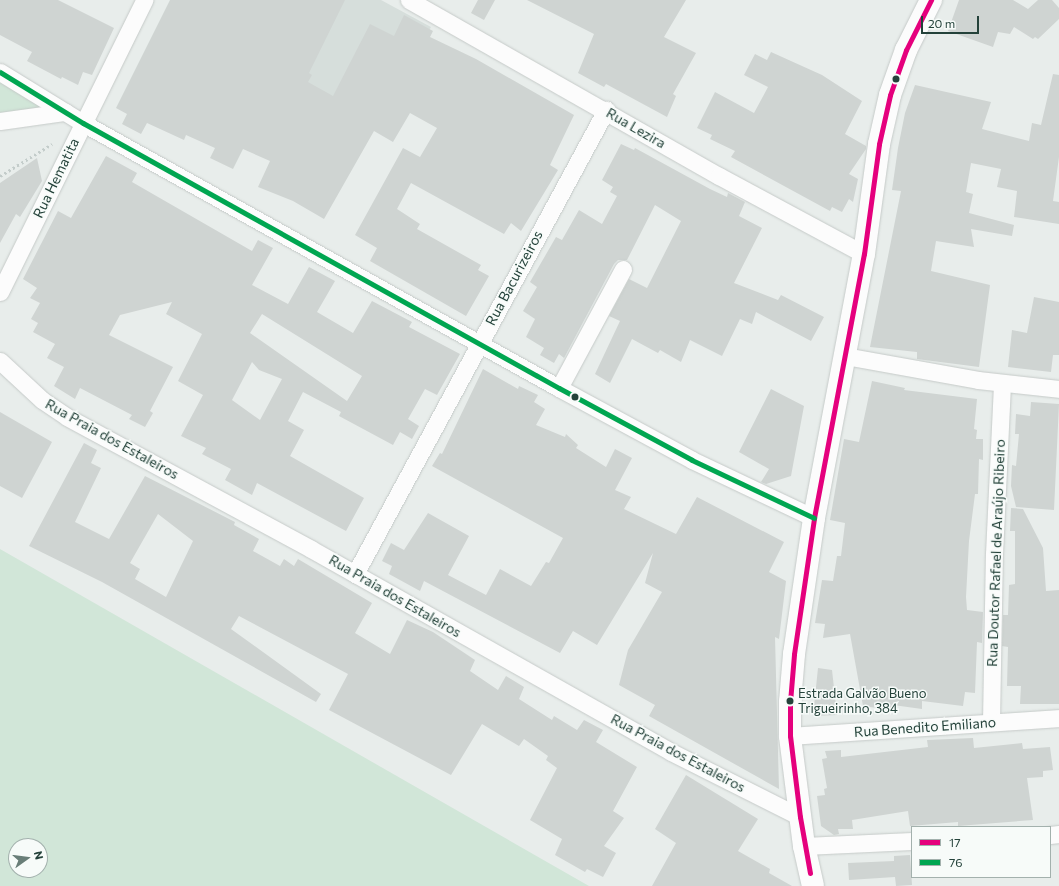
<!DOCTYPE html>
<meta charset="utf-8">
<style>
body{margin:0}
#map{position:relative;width:1059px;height:886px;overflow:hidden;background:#e8edeb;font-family:Commissioner,sans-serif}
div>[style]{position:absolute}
.built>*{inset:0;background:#d6dedb}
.green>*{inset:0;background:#d1e6d8}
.building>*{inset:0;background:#cfd4d2}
.path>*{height:2.5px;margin-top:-1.25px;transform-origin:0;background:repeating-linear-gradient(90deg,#c3ccca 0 2px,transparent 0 5px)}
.roads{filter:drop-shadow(0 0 1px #c5cac8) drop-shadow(0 0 1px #c5cac8)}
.street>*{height:17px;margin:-8.5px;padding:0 8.5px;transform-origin:8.5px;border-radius:8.5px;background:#fcfcfc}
.secondary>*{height:22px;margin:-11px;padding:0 11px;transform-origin:11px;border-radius:11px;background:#fcfcfc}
.bus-1>*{height:5px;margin:-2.5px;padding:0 2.5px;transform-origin:2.5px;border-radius:2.5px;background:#e5007d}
.bus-2>*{height:5px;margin:-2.5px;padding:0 2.5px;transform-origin:2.5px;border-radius:2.5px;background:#00a651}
.dots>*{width:11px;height:11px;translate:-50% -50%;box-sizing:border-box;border:2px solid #f7fbf9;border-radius:50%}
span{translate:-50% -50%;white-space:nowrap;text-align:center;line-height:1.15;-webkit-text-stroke:3px #f7fbf9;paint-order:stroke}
.bus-label{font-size:13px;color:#24423a}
.left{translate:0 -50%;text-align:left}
.street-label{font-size:14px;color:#24423a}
.legend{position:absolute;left:911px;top:826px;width:140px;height:52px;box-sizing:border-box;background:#f7fbf9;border:1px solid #a3b1ad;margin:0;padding:5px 7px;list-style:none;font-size:12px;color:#24423a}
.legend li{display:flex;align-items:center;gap:8px;height:20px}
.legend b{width:20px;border:1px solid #a3b1ad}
.north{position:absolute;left:8px;top:838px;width:40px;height:40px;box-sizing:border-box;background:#f7fbf9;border:1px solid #a3b1ad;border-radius:50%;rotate:76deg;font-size:11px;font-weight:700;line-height:16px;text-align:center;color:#24423a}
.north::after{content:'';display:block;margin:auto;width:14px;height:18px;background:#697e78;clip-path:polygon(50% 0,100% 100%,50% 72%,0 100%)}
.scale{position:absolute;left:921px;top:16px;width:58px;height:18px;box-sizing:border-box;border:2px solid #24423a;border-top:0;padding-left:5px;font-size:12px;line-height:14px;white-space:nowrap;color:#24423a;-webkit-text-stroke:3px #f7fbf9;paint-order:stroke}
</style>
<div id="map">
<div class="built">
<div style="clip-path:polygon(206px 0,381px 0,431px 27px,378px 126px,193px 25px)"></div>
</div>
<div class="green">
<div style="clip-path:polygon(0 72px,65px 112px,0 121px)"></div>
<div style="clip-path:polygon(evenodd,0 549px,589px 886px,0 886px,0 549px,16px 846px,40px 846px,40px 870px,16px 870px,16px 846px)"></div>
</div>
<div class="building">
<div style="clip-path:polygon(0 0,58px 0,114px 28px,92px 75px,83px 72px,78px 85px,62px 77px,61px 79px,27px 61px,32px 52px,0 35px)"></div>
<div style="clip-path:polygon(170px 0,345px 0,309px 73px,312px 75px,308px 82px,333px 96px,370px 24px,394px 36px,404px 15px,433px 31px,430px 37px,476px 59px,574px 115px,550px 165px,558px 170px,521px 231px,511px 223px,504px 234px,411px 183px,397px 209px,420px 224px,417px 229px,481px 265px,478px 270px,489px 276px,466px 316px,370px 261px,377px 248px,355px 235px,403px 148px,420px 157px,437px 128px,410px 113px,393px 142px,374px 131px,324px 219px,293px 201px,258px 187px,270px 161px,243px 149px,233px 169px,210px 158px,215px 148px,186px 135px,184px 140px,147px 123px,141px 134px,122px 124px,127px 114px,116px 108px)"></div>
<div style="clip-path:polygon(478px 0,495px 0,484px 20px,471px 13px)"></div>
<div style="clip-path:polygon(527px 0,686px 0,664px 37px,696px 53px,673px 94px,676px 96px,667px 117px,606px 84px,604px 87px,578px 73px,594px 34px)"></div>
<div style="clip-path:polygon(959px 0,1013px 0,1028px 9px,1038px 0,1052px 0,1059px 8px,1059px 19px,1038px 39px,1035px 37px,1033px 39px,1014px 27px,1010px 34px,998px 32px,993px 47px,948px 31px)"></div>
<div style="clip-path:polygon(771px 52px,822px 75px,862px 101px,845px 134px,866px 146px,866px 149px,849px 174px,858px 179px,853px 202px,849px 199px,842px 212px,832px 207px,830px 211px,731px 157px,735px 151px,710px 139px,712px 135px,697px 128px,715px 92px,754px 113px,768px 87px,744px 75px,755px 54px,767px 60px)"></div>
<div style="clip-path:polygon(1053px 74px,1059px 75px,1059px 157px,1053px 201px,1059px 202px,1059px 224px,1014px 217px,1017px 191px,997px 187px,1001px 169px,971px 163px,966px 192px,973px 194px,969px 213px,1014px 225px,1012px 236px,971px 229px,974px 247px,936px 241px,931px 271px,990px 285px,979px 367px,917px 359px,917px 352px,870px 347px,901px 191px,892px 190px,898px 148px,905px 113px,915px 85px,991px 102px,982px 129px,1029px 141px,1032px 123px,1041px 125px)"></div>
<div style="clip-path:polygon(621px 144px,634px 150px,635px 148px,710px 189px,727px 197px,728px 193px,745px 202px,739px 216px,762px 228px,734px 283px,778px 300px,781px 295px,824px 317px,811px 341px,756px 312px,752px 324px,740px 319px,722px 356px,690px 340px,681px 362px,660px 350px,658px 353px,632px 339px,610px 383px,595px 374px,620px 321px,609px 316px,629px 279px,647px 288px,681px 221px,655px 205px,627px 260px,618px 260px,614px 264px,564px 358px,559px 354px,554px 363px,540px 355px,544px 348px,526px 337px,535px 319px,523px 311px,537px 287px,530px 282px,556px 237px,562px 240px,579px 210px,602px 224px,617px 196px,610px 192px,613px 187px,602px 180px)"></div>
<div style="clip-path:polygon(evenodd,106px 156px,137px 173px,132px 182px,252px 251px,258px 240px,273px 248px,252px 285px,288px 304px,309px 267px,335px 281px,317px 312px,353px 333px,372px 301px,412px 322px,409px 327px,460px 354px,437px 395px,425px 389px,408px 419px,419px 426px,412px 439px,400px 432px,393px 445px,339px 416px,341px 412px,303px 392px,288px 421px,304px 430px,290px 456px,364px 498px,346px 531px,257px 483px,252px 495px,225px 480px,231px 469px,202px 454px,206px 448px,181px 436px,203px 395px,178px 381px,202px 334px,166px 314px,172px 302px,120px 315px,109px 335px,173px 367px,150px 411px,153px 413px,145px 427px,129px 419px,132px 415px,80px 388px,75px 399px,54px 386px,64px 367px,47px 358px,55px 344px,33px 332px,38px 323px,31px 319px,40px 303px,30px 298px,37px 288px,23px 279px,58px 211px,71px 218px,106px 156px,262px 314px,362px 376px,347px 401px,250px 333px,262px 314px,106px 156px,252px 362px,259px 370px,282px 379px,260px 420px,232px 400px,252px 362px)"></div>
<div style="clip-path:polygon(37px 158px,42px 181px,20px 217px,16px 214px,0 243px,0 183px)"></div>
<div style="clip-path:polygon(1034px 297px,1059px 302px,1059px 355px,1053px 355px,1051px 372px,1008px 367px,1012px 330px,1027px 333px)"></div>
<div style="clip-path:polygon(483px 369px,518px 389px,519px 386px,538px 395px,534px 402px,545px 409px,536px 425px,565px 437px,566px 434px,578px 445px,576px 448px,606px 467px,615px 449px,632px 458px,615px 490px,631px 497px,624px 509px,676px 534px,697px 497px,784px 542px,769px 572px,786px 581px,779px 639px,775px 637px,779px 789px,649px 716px,655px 705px,619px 685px,628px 650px,662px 592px,645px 583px,653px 553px,597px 645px,573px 631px,560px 653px,424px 581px,420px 591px,389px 574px,392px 566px,382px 561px,391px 543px,404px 550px,428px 513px,469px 536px,448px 575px,486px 595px,500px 569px,531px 586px,546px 562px,549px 563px,563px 538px,432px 466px,440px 453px,442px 454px)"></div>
<div style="clip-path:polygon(872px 381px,905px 388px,904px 390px,977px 399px,974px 429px,977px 430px,976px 439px,983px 439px,983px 460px,979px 459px,978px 494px,975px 494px,969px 541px,966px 597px,967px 610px,983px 612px,982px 643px,977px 642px,975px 693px,965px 692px,963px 706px,922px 701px,922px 709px,893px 705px,892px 710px,863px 706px,850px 634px,823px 638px,825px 624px,815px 623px,822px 580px,833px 581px,837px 556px,841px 556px,845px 523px,830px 520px,844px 439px,859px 442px)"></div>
<div style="clip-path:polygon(771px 389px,804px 406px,791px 476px,766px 484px,761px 482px,769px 469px,739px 452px)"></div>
<div style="clip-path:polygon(1031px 402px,1059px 404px,1054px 510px,1016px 507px,1011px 486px,1012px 465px,1016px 466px,1019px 434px,1015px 434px,1016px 414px,1030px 416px)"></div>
<div style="clip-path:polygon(0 412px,52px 442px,22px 498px,0 486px)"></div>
<div style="clip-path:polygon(evenodd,84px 443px,97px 450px,91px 463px,101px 468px,75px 522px,109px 539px,145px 476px,235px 522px,234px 525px,259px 539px,253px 551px,280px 566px,284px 559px,294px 566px,298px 559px,372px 603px,355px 633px,390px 654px,407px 620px,433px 632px,475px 660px,470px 671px,498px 690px,506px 676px,524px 687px,519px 699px,552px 720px,554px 716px,577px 730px,584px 720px,603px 730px,596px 742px,637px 767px,613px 811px,624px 818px,604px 846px,616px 853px,603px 877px,587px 869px,585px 872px,555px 855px,562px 839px,530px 820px,557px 768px,546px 760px,548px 756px,524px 739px,519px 746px,482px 724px,451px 775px,329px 710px,348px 674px,239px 616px,231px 629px,321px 694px,316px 702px,102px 582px,29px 546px,84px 443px,158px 514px,193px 541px,166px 597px,135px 579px,140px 569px,130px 563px,158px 514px)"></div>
<div style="clip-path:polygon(1011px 508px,1023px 509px,1043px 548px,1046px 591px,1059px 590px,1059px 704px,1020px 704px,1021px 686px,1007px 686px,1008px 647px,1002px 646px,1003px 615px,1008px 615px,1009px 585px,1015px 584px,1015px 531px,1010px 531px)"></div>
<div style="clip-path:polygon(818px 668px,832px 670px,837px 715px,813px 716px)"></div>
<div style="clip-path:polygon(973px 738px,974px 748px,1022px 743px,1023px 749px,1050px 747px,1053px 770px,1043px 771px,1043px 777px,1027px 778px,1033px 820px,958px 826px,958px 822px,910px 826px,908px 811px,852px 820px,853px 829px,838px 829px,839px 834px,834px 835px,821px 826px,817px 796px,825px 795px,824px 789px,827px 788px,822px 759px,827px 758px,825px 751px,841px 750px,841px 757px,928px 747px,927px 740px)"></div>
<div style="clip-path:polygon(686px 775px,758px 819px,738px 851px,770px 869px,769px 873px,792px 886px,652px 886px,676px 843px,655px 829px)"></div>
<div style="clip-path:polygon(910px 855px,912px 885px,896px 886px,895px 877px,849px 880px,848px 863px,894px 861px,894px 856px)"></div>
</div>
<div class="path">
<div style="left:0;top:176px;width:61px;rotate:-31.6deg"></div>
</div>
<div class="roads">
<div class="street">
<div style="left:409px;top:0;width:356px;rotate:29.6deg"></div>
<div style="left:719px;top:176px;width:165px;rotate:28.3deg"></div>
<div style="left:0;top:72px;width:97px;rotate:31.6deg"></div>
<div style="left:83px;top:123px;width:545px;rotate:29.11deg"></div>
<div style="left:559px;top:388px;width:151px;rotate:28.4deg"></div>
<div style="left:692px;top:460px;width:135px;rotate:25.4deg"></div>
<div style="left:0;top:121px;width:66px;rotate:-7.9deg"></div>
<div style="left:0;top:292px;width:326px;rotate:-63.7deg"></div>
<div style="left:845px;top:356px;width:135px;rotate:10.2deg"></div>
<div style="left:978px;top:380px;width:81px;rotate:6.3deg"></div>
<div style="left:0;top:361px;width:57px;rotate:42.9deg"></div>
<div style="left:42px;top:400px;width:30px;rotate:34deg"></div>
<div style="left:67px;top:417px;width:277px;rotate:28.4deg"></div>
<div style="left:311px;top:549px;width:413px;rotate:29.4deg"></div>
<div style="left:671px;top:752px;width:144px;rotate:26.7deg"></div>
<div style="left:559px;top:388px;width:135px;rotate:-61.7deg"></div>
<div style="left:355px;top:574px;width:528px;rotate:-61.59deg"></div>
<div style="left:991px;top:722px;width:168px;rotate:-89deg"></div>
<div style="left:994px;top:554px;width:171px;rotate:-87.3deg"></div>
<div style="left:790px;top:736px;width:270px;rotate:-3.8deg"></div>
<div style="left:1050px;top:835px;width:9px;rotate:-6deg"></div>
<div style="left:804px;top:846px;width:108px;rotate:-2.7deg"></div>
</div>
<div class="secondary">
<div style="left:813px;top:886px;width:41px;rotate:-102.7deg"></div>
<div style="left:804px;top:846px;width:111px;rotate:-97.3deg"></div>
<div style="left:790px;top:736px;width:34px;rotate:-90deg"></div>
<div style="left:790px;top:702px;width:48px;rotate:-85.2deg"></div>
<div style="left:794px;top:654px;width:137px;rotate:-81.6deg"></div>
<div style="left:814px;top:518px;width:269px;rotate:-79.3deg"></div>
<div style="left:864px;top:254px;width:111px;rotate:-82.2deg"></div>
<div style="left:879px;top:144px;width:50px;rotate:-77.3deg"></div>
<div style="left:890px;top:95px;width:48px;rotate:-70.4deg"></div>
<div style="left:906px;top:50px;width:56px;rotate:-63.4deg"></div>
</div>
</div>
<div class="bus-1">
<div style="left:810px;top:873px;width:57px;rotate:-100.1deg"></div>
<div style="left:800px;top:817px;width:82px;rotate:-97deg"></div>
<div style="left:790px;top:736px;width:34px;rotate:-90deg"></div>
<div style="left:790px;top:702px;width:48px;rotate:-85.2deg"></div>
<div style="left:794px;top:654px;width:137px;rotate:-81.6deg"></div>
<div style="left:814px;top:518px;width:269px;rotate:-79.3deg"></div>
<div style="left:864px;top:254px;width:111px;rotate:-82.2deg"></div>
<div style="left:879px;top:144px;width:50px;rotate:-77.3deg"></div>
<div style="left:890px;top:95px;width:48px;rotate:-70.4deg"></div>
<div style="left:906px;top:50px;width:56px;rotate:-63.4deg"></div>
</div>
<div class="bus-2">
<div style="left:0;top:72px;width:97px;rotate:31.6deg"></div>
<div style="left:83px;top:123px;width:545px;rotate:29.11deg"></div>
<div style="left:559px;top:388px;width:151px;rotate:28.4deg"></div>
<div style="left:692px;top:460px;width:135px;rotate:25.4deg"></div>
</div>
<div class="dots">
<div style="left:896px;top:79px;background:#24423a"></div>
<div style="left:575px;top:397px;background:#24423a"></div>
<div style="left:790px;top:701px;background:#24423a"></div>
</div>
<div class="bus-label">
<span class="left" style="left:798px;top:701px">Estrada Galvão Bueno<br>Trigueirinho, 384</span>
</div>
<div class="street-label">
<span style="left:636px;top:128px;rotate:30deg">Rua Lezira</span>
<span style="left:56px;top:178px;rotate:-64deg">Rua Hematita</span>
<span style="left:514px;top:278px;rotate:-62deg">Rua Bacurizeiros</span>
<span style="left:112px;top:439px;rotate:29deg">Rua Praia dos Estaleiros</span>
<span style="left:996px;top:553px;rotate:-88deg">Rua Doutor Rafael de Araújo Ribeiro</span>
<span style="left:395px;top:596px;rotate:30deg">Rua Praia dos Estaleiros</span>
<span style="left:925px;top:727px;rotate:-4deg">Rua Benedito Emiliano</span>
<span style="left:678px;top:753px;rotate:28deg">Rua Praia dos Estaleiros</span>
</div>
<ul class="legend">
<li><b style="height:5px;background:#e5007d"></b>17</li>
<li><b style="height:5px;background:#00a651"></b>76</li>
</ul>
<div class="north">N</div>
<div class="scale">20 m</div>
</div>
